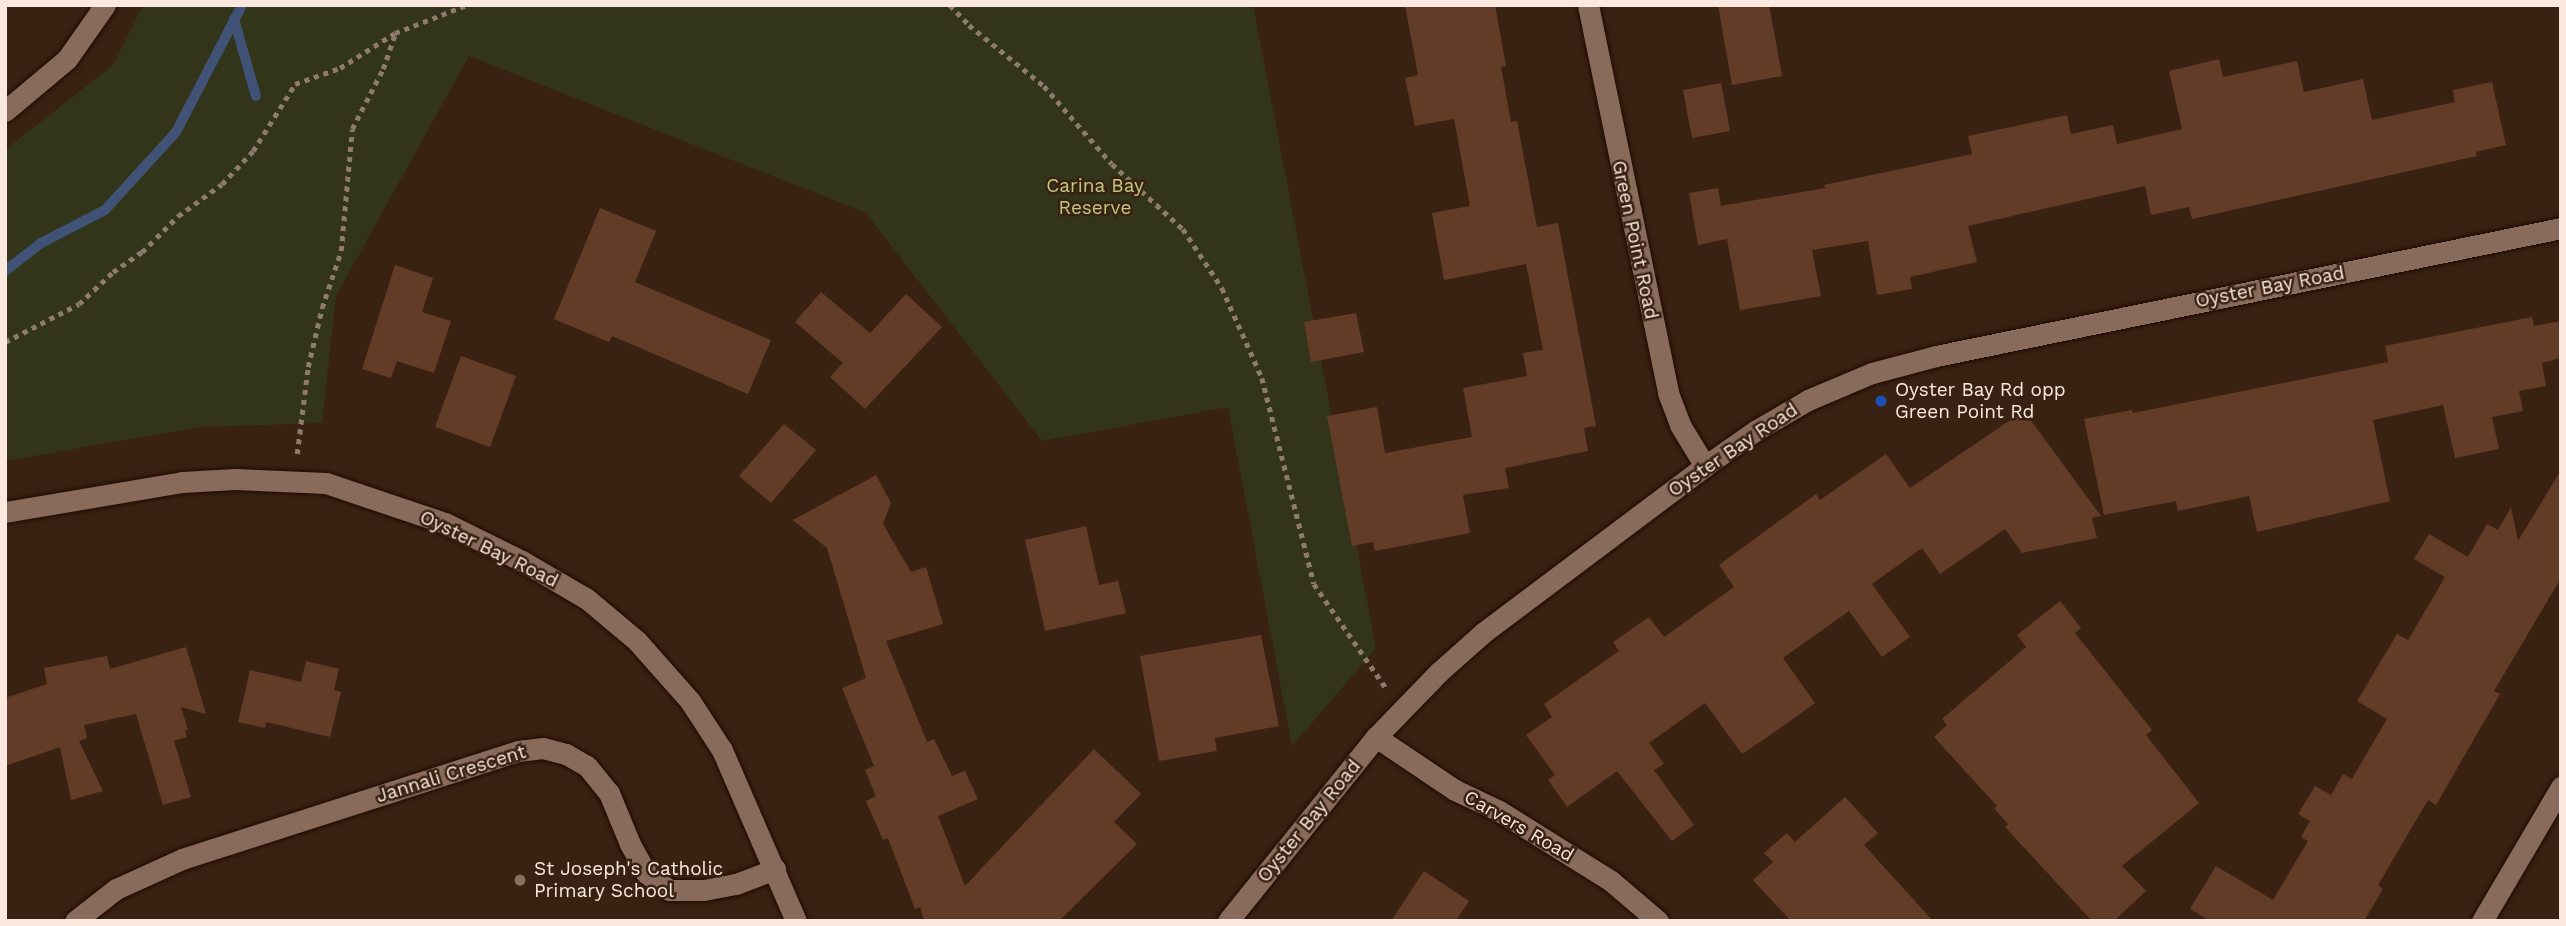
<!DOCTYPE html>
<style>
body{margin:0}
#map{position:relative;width:2566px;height:926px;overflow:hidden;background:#3a2213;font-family:"Work Sans",sans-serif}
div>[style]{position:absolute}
.green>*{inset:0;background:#32351a}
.stream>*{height:10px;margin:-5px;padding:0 5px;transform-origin:5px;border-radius:5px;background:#405377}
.building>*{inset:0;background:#623c26}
.path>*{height:4.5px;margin-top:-2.25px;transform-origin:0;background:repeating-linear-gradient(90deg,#8f7a6e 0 5px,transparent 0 10px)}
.roads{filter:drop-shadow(0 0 2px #200a00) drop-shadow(0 0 2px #200a00)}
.street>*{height:21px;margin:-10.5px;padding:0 10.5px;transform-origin:10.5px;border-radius:10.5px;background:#896b5b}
.secondary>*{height:21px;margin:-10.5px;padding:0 10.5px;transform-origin:10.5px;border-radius:10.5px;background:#896b5b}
.dots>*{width:19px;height:19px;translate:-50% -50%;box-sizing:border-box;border:4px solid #3a2213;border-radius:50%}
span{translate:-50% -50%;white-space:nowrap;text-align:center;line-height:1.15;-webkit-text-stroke:5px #3a2213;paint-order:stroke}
.park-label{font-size:19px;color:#c0ca82}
.street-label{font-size:19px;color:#fbe9e0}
.poi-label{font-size:19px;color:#fbe9e0}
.left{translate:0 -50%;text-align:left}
.frame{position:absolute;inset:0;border:7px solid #fbe9e0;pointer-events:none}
</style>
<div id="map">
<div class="green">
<div style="clip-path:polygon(143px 5px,1253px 5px,1376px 648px,1292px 746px,1228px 407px,1042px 441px,866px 213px,469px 56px,336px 296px,322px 423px,200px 427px,5px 461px,5px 150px,113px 65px)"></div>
</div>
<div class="stream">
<div style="left:234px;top:19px;width:80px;rotate:74.1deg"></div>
<div style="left:5px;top:271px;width:46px;rotate:-37.9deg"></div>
<div style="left:41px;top:243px;width:72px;rotate:-27.3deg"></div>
<div style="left:105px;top:210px;width:105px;rotate:-47.7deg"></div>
<div style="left:176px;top:132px;width:143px;rotate:-62.5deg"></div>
</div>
<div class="building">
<div style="clip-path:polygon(1405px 5px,1495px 5px,1506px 66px,1501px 67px,1511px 122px,1517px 121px,1537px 227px,1558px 223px,1596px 426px,1584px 428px,1588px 451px,1505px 468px,1509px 488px,1463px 495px,1470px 533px,1375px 551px,1373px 542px,1352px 546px,1327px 416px,1377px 407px,1385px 453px,1472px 437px,1463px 388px,1527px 376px,1523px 353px,1543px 350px,1526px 264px,1444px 280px,1432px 213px,1470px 206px,1454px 119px,1415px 126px,1405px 78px,1418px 75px)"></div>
<div style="clip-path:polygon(1718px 5px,1769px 5px,1782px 76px,1732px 85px)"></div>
<div style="clip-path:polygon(2219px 59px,2223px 77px,2297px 61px,2304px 92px,2363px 79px,2372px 120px,2455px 102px,2453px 90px,2492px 82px,2506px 145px,2476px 152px,2477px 156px,2192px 219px,2189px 207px,2151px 215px,2145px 186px,1968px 226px,1977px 262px,1910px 277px,1912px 289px,1877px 295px,1868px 241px,1812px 250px,1821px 296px,1740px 310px,1727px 239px,1698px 245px,1689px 193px,1718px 188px,1721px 206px,1825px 188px,1824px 185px,1972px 154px,1968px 136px,2067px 115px,2071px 134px,2113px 125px,2117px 144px,2182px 129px,2169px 71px)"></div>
<div style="clip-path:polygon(1721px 83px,1730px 131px,1692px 138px,1683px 90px)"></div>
<div style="clip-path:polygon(600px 208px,656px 231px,635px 282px,771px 340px,748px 394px,612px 336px,609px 342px,554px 319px)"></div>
<div style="clip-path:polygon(395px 265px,433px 278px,422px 312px,451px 321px,434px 373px,397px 361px,391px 378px,362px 369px)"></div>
<div style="clip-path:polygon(821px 292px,870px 333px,906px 294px,942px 327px,865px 409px,830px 377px,843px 363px,795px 322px)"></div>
<div style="clip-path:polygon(1356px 313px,1364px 352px,1311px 362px,1304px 322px)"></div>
<div style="clip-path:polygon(2532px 317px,2534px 326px,2561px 321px,2561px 358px,2542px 363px,2546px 386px,2519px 391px,2523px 411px,2492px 417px,2499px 449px,2455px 458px,2443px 405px,2373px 420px,2390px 501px,2257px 532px,2249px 496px,2178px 511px,2176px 501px,2104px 515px,2084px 419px,2132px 410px,2133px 413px,2388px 362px,2385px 346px)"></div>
<div style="clip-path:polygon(461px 356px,516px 376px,490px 447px,435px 427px)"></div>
<div style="clip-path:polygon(2024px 411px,2101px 516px,2092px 518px,2097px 538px,2022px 553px,2005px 529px,1940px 574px,1922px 548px,1872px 584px,1910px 637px,1882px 657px,1849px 611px,1783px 658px,1815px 703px,1766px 738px,1742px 754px,1705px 703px,1649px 743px,1664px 764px,1654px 770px,1694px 825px,1672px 841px,1617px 771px,1567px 807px,1548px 780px,1555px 775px,1526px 735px,1552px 717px,1544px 704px,1619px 651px,1613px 642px,1649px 617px,1664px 637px,1734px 587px,1719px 565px,1816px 494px,1820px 500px,1886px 454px,1910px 488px)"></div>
<div style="clip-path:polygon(784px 424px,816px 450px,771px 503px,739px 476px)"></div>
<div style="clip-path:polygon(2561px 470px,2561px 578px,2494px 691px,2500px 694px,2436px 805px,2428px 800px,2378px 885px,2383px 889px,2364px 921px,2210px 921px,2190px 909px,2216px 866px,2273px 900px,2308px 841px,2301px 837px,2310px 821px,2298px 814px,2315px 786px,2331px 795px,2343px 774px,2352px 779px,2387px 719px,2357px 701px,2397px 634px,2408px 640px,2445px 577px,2414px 559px,2429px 534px,2468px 557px,2487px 524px,2498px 530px,2511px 507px,2518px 541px)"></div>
<div style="clip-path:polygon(876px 475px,891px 503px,883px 524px,911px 572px,926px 567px,943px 624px,886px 641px,927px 742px,934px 739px,952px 776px,965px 771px,978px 799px,938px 816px,965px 886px,1094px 749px,1141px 794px,1114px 822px,1137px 844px,1059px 921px,924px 921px,920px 907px,915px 909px,888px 838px,883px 840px,866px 801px,876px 796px,865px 770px,874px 766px,842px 688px,866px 678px,827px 548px,793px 520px)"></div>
<div style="clip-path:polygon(1086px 526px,1099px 585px,1118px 581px,1126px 613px,1045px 631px,1025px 540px)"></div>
<div style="clip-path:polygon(2060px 601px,2081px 628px,2075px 633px,2152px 730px,2146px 735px,2199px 803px,2122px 866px,2146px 891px,2114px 921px,2092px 921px,2005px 827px,2008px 824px,1994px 808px,1997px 806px,1934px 737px,1947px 725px,1942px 719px,2026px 647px,2017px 635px)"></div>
<div style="clip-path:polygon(1261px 635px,1279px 726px,1215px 738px,1217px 751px,1159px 761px,1140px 656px)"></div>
<div style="clip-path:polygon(186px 647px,206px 714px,181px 707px,188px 730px,185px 730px,187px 737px,174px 741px,191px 797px,163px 805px,136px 714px,84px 725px,87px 738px,79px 741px,103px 791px,71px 800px,60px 747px,5px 766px,5px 698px,47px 684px,44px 668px,107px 656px,110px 669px)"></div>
<div style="clip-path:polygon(306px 661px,339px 669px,334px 690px,341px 692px,330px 737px,266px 722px,265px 728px,238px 722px,250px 670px,301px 682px)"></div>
<div style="clip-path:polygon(1845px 797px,1878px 833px,1864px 845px,1933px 921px,1791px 921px,1753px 880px,1773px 862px,1764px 853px,1787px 833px,1795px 842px)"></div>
<div style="clip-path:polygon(1424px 871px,1469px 901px,1456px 921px,1391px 921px)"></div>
</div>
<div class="path">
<div style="left:950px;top:5px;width:28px;rotate:46deg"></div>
<div style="left:969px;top:25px;width:97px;rotate:39.1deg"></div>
<div style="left:1044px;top:86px;width:103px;rotate:48.9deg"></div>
<div style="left:1112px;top:164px;width:96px;rotate:42.5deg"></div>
<div style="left:1183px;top:229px;width:71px;rotate:56.5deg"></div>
<div style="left:1222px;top:288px;width:98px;rotate:66deg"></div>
<div style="left:1262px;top:378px;width:212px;rotate:75.8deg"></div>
<div style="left:1314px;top:584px;width:126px;rotate:55.3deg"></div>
<div style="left:5px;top:342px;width:83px;rotate:-27.2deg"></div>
<div style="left:79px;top:304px;width:47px;rotate:-43.3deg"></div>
<div style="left:113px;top:272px;width:35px;rotate:-35deg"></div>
<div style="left:142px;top:252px;width:51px;rotate:-45deg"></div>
<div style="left:178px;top:216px;width:54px;rotate:-36deg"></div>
<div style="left:222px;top:184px;width:45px;rotate:-46.8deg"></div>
<div style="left:253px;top:151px;width:79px;rotate:-57.9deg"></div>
<div style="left:295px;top:84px;width:48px;rotate:-19.6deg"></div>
<div style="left:340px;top:68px;width:65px;rotate:-32.5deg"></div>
<div style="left:395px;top:33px;width:77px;rotate:-21.3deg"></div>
<div style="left:297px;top:454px;width:88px;rotate:-82.8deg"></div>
<div style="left:308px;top:367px;width:61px;rotate:-76.7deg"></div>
<div style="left:322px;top:308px;width:60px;rotate:-71.6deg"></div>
<div style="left:341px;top:251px;width:122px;rotate:-84.8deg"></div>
<div style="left:352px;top:129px;width:68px;rotate:-62.7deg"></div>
<div style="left:383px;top:69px;width:37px;rotate:-71deg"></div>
</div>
<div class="roads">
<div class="street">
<div style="left:75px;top:921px;width:52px;rotate:-38deg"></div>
<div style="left:116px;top:889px;width:72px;rotate:-24.4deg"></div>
<div style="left:182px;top:859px;width:353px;rotate:-17.8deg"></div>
<div style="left:518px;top:751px;width:25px;rotate:-7deg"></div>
<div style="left:543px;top:748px;width:24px;rotate:15deg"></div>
<div style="left:566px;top:754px;width:24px;rotate:30deg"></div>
<div style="left:587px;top:766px;width:35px;rotate:51deg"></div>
<div style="left:609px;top:793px;width:55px;rotate:67.6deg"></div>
<div style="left:630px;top:844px;width:33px;rotate:61deg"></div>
<div style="left:646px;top:873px;width:29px;rotate:36deg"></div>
<div style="left:669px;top:890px;width:35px"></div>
<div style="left:704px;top:890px;width:33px;rotate:-11deg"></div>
<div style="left:736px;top:884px;width:42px;rotate:-21deg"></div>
</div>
<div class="secondary">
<div style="left:1588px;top:5px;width:396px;rotate:78.3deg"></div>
<div style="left:1668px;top:393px;width:34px;rotate:69deg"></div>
<div style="left:1680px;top:425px;width:48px;rotate:58.6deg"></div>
<div style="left:5px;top:111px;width:81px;rotate:-40deg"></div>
<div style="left:67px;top:59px;width:66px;rotate:-54.9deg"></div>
<div style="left:5px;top:512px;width:180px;rotate:-9.6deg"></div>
<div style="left:182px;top:482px;width:53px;rotate:-3.2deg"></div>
<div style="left:235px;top:479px;width:91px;rotate:2.5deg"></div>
<div style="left:326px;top:483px;width:126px;rotate:18.6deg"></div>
<div style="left:445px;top:523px;width:86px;rotate:26.3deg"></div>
<div style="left:522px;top:561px;width:75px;rotate:30.3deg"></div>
<div style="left:587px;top:599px;width:65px;rotate:40deg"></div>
<div style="left:637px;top:641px;width:80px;rotate:48.5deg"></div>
<div style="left:690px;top:701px;width:59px;rotate:56.9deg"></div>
<div style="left:722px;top:750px;width:186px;rotate:66.6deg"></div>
<div style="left:1376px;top:737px;width:95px;rotate:33.9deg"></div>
<div style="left:1455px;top:790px;width:49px;rotate:25.5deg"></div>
<div style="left:1499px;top:811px;width:132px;rotate:32deg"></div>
<div style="left:1611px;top:881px;width:62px;rotate:40.4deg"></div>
<div style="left:1228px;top:921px;width:236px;rotate:-51.2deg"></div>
<div style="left:1376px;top:737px;width:91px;rotate:-45.9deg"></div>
<div style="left:1439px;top:672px;width:60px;rotate:-41.6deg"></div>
<div style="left:1484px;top:632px;width:276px;rotate:-36.9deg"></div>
<div style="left:1705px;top:466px;width:61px;rotate:-35deg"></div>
<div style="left:1755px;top:431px;width:61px;rotate:-30.3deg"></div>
<div style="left:1808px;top:400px;width:69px;rotate:-22.9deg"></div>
<div style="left:1872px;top:373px;width:66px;rotate:-14.9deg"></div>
<div style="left:1936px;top:356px;width:638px;rotate:-11.57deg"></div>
<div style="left:2482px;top:921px;width:156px;rotate:-59.5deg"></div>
</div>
</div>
<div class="dots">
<div style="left:1881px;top:401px;background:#1a4fb4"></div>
<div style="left:520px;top:880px;background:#8d6e63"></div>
</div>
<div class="park-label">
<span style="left:1095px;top:197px">Carina Bay<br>Reserve</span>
</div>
<div class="street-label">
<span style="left:1635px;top:240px;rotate:78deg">Green Point Road</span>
<span style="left:2270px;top:287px;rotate:-11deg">Oyster Bay Road</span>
<span style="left:1733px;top:450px;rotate:-34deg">Oyster Bay Road</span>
<span style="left:489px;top:549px;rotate:26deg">Oyster Bay Road</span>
<span style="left:451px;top:774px;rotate:-17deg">Jannali Crescent</span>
<span style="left:1309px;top:821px;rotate:-51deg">Oyster Bay Road</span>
<span style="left:1519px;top:826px;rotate:30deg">Carvers Road</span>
</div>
<div class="poi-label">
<span class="left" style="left:1895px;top:401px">Oyster Bay Rd opp<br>Green Point Rd</span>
<span class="left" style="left:534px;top:880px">St Joseph's Catholic<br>Primary School</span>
</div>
<div class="frame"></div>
</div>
